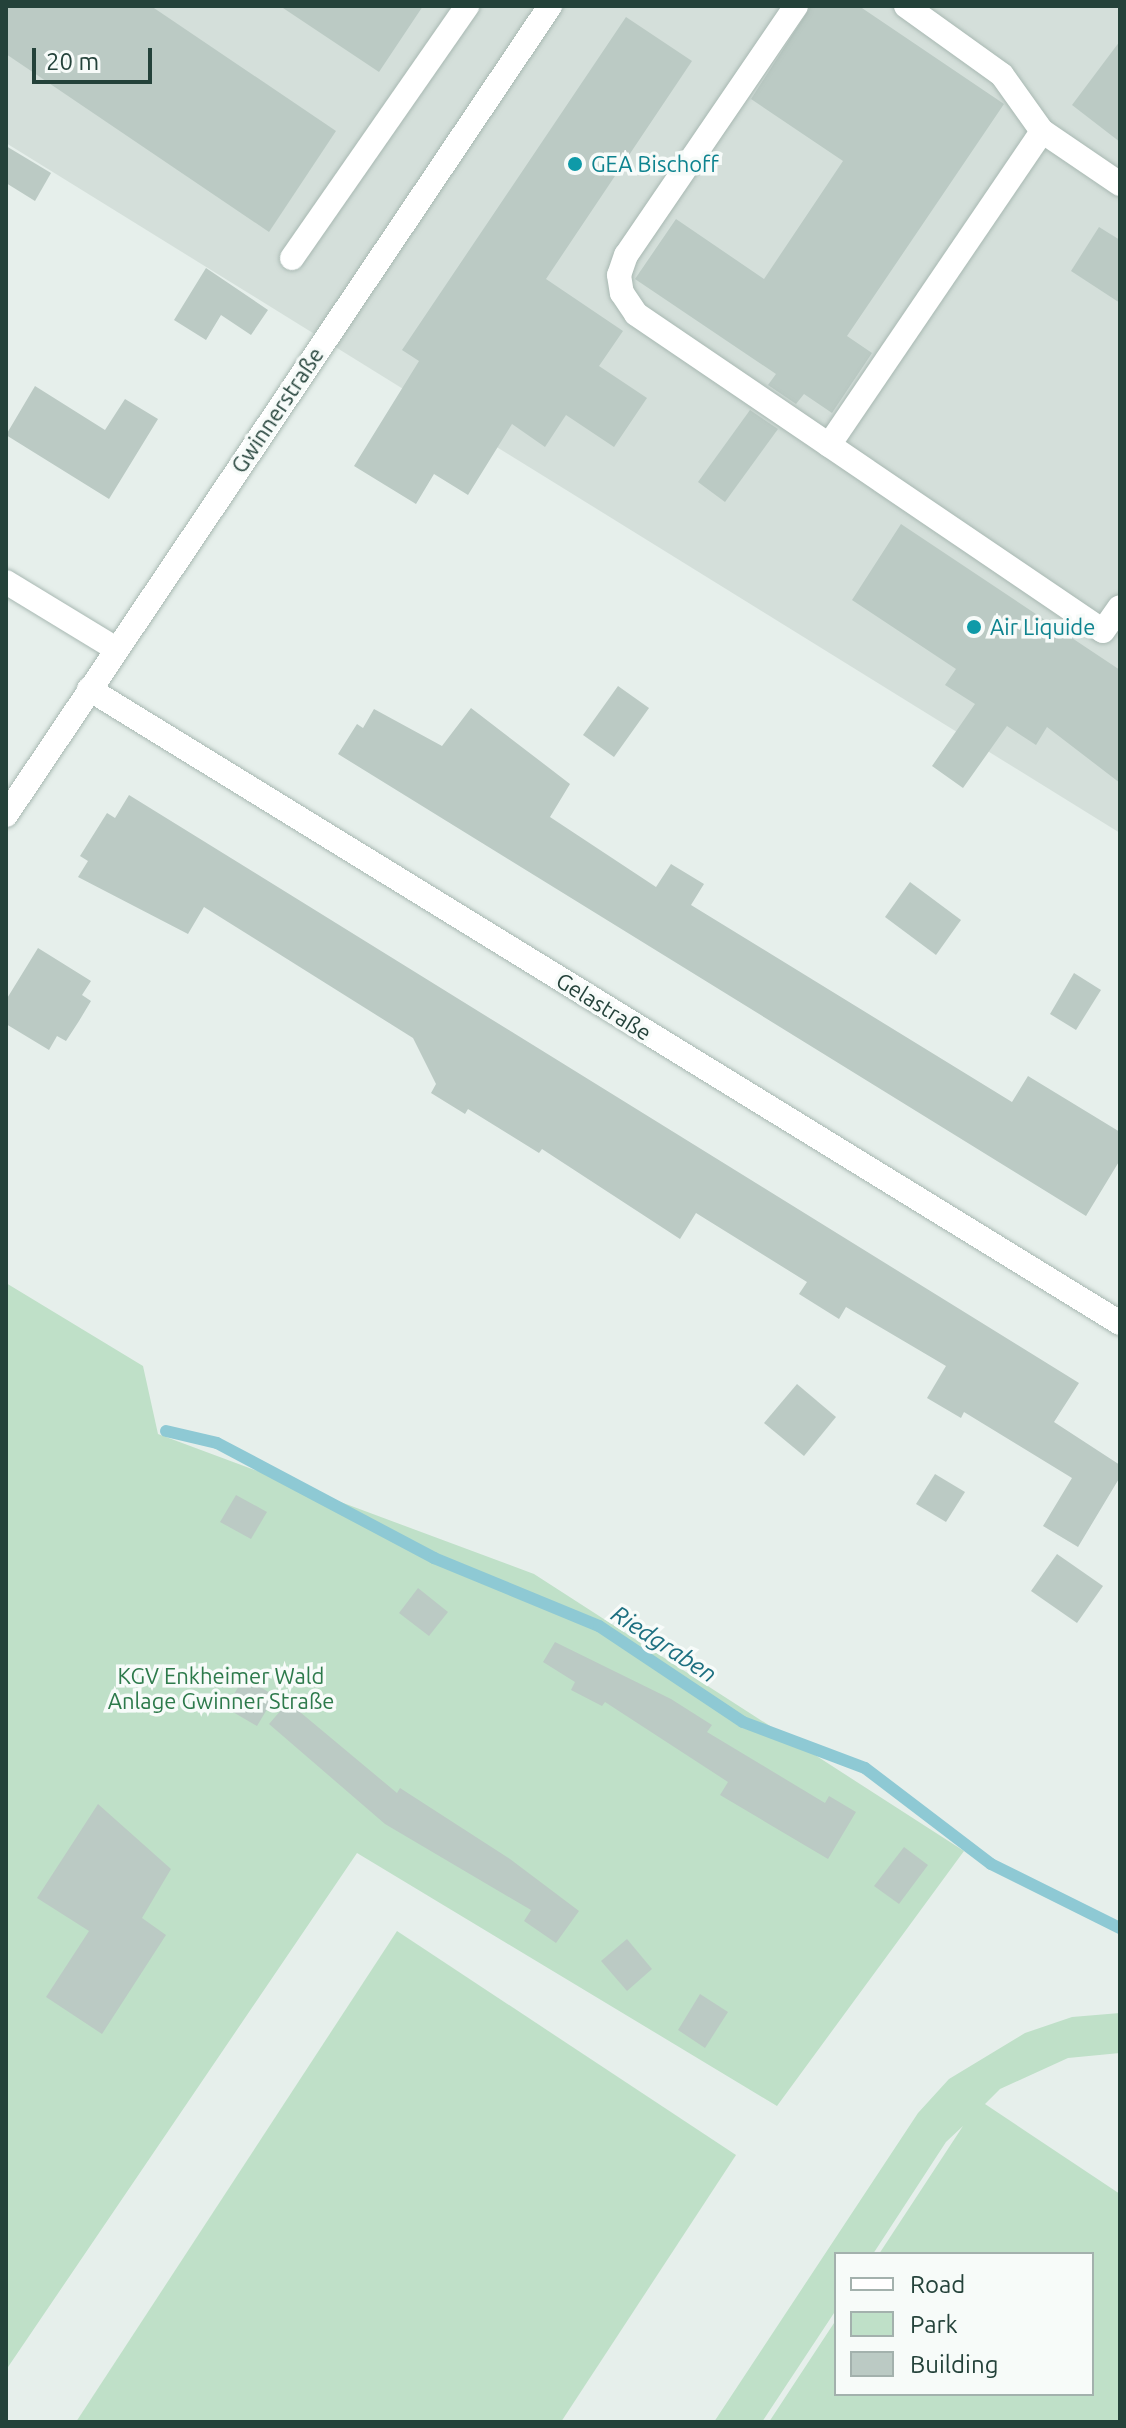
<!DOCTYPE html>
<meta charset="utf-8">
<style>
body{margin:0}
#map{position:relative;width:1126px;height:2428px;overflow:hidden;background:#e6efeb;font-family:Ubuntu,sans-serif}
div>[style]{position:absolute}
.built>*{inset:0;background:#d4dfda}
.green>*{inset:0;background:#bfe0c8}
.stream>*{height:12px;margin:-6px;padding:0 6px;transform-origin:6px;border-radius:6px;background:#8ec9d4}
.building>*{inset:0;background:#bbcac4}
.roads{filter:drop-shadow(0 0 2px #a8b8b2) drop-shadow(0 0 2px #a8b8b2)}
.minor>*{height:24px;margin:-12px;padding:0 12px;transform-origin:12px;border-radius:12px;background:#fff}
.dots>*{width:22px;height:22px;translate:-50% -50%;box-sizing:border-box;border:4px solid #f7fbf9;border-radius:50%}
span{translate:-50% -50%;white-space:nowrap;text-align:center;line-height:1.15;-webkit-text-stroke:7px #f7fbf9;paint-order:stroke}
.culture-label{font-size:22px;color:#0d838f}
.left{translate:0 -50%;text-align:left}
.street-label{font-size:22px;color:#24423a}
.park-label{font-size:22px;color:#2d7a4b}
.water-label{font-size:24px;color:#1c6f80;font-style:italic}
.frame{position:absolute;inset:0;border:8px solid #24423a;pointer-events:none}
.legend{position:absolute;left:834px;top:2252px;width:260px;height:144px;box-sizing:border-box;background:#f7fbf9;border:2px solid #a3b1ad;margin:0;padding:10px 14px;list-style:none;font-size:24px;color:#24423a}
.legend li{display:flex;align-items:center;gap:16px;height:40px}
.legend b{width:40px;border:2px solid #a3b1ad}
.scale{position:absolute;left:32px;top:48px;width:120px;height:36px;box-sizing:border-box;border:4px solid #24423a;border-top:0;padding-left:10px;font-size:24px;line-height:28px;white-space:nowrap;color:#24423a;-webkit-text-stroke:6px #f7fbf9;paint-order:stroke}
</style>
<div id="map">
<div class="built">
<div style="clip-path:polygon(6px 6px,1120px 6px,1120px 833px,6px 143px)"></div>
</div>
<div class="green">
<div style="clip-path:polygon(6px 1283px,143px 1366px,158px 1434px,534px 1574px,964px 1851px,777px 2106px,357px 1853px,6px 2370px)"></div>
<div style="clip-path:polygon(397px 1931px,736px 2155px,561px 2422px,76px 2422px)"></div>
<div style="clip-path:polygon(1120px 2013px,1120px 2053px,1068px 2058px,1000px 2089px,985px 2104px,1120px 2194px,1120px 2422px,769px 2422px,836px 2320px,836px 2394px,1092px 2394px,1092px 2254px,879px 2254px,963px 2126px,946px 2142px,873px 2254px,836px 2254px,836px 2310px,762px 2422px,714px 2422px,918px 2113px,949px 2079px,1025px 2033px,1072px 2017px)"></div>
</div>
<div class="stream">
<div style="left:166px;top:1431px;width:52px;rotate:13.2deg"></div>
<div style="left:217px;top:1443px;width:246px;rotate:27.9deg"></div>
<div style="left:434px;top:1558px;width:178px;rotate:22.4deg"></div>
<div style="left:599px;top:1626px;width:173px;rotate:33.7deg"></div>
<div style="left:743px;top:1722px;width:130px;rotate:20.7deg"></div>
<div style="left:865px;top:1768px;width:158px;rotate:37.3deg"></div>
<div style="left:991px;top:1864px;width:144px;rotate:26.4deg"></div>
</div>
<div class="building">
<div style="clip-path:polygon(6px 6px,151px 6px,336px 131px,269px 232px,6px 54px)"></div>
<div style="clip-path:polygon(280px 6px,423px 6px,379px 72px)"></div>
<div style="clip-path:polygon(811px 6px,859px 6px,1004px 104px,847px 336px,872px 353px,832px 413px,804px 394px,796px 404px,768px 385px,776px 374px,635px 279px,676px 219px,764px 279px,843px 161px,751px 99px)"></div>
<div style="clip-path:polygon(626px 17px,692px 61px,546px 279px,623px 331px,599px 366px,647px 398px,614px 447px,566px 415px,545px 447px,512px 424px,468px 495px,434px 474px,416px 504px,354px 466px,419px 361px,402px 350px)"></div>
<div style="clip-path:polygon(1120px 41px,1120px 142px,1072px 105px)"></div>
<div style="clip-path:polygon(6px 146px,51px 173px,35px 201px,6px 183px)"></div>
<div style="clip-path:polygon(1099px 227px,1120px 240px,1120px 303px,1071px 271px)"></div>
<div style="clip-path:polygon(206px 268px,268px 310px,251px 335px,221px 315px,206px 340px,174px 320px)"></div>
<div style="clip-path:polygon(35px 386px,105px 430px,125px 399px,158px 419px,109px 499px,6px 435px)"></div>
<div style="clip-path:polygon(750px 410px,778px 429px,725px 502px,698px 482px)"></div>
<div style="clip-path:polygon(901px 524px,1120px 670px,1120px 783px,1047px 727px,1036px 745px,1007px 726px,963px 788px,932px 766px,975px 704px,945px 685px,956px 669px,852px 600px)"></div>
<div style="clip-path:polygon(618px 686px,649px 708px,614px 757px,583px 735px)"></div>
<div style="clip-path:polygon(471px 708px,570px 784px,550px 817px,656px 887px,671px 864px,704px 884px,691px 905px,1012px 1102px,1028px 1076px,1120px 1132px,1120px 1160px,1086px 1216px,338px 754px,357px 724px,363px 728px,374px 709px,442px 746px)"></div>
<div style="clip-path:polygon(129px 795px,1079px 1383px,1054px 1422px,1120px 1465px,1120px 1477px,1078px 1547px,1043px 1526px,1072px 1478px,964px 1412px,961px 1418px,927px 1398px,946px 1366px,846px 1307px,839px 1319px,799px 1294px,807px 1282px,696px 1213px,680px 1239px,542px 1149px,539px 1153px,468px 1109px,465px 1114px,431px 1093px,436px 1084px,413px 1038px,204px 907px,188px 934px,78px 877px,88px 861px,80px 856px,107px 813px,115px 818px)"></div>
<div style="clip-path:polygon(910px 882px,961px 920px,936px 955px,885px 917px)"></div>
<div style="clip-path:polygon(38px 948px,91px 981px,82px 995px,91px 1001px,79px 1021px,66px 1041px,57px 1036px,49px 1050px,6px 1024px,6px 1000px)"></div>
<div style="clip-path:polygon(1074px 973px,1101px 990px,1076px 1030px,1050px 1014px)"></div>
<div style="clip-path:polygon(797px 1384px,836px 1417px,804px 1456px,764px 1423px)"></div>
<div style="clip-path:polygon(935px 1474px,965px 1492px,946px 1522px,916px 1504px)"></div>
<div style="clip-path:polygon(236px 1495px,267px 1512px,251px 1539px,220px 1522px)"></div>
<div style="clip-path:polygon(1057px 1554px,1103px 1586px,1077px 1623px,1031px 1591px)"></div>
<div style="clip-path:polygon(418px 1588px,448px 1612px,429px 1636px,399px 1613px)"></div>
<div style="clip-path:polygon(555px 1642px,671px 1699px,712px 1725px,707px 1732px,825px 1803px,829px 1796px,856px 1812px,828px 1859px,720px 1795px,728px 1782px,605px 1702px,602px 1706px,571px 1690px,575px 1682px,543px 1662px)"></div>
<div style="clip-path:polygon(244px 1677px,275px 1696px,257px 1726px,226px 1708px)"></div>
<div style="clip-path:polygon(288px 1702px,397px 1793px,400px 1788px,510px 1859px,579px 1911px,556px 1943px,524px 1921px,531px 1910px,385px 1824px,269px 1724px)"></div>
<div style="clip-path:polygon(98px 1804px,171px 1869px,142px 1918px,166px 1935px,102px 2034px,46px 1997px,89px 1931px,37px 1898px)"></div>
<div style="clip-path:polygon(904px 1847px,928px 1865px,899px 1904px,874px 1886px)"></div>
<div style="clip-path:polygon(627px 1939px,652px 1969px,627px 1991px,601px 1961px)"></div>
<div style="clip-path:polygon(700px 1994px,728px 2012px,705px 2048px,678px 2030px)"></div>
</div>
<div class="roads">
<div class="minor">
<div style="left:796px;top:6px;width:301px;rotate:124.3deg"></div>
<div style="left:626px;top:255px;width:21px;rotate:109deg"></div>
<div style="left:619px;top:275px;width:18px;rotate:81deg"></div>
<div style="left:622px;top:293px;width:25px;rotate:56deg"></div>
<div style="left:636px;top:314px;width:564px;rotate:34.17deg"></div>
<div style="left:1103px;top:631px;width:29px;rotate:-55deg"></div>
<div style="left:906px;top:6px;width:118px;rotate:35.7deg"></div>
<div style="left:1002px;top:75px;width:69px;rotate:54.5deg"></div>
<div style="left:1042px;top:131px;width:94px;rotate:34.2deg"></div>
<div style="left:292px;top:258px;width:307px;rotate:-55.2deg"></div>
<div style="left:829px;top:445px;width:379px;rotate:-55.8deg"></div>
<div style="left:6px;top:582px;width:129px;rotate:31.3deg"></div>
<div style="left:89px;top:689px;width:1210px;rotate:31.59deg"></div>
<div style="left:6px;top:815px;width:975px;rotate:-56.08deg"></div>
</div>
</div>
<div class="dots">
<div style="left:575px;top:164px;background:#0f9aa8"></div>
<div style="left:974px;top:627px;background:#0f9aa8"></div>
</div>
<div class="culture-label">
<span class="left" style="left:591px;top:164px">GEA Bischoff</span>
<span class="left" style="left:990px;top:627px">Air Liquide</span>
</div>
<div class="street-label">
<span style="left:277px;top:410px;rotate:-56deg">Gwinnerstraße</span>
<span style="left:604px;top:1006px;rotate:32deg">Gelastraße</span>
</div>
<div class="park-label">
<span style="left:221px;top:1688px">KGV Enkheimer Wald<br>Anlage Gwinner Straße</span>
</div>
<div class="water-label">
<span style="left:664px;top:1644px;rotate:33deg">Riedgraben</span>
</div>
<div class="frame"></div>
<ul class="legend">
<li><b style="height:10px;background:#fff"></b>Road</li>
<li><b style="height:22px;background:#bfe0c8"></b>Park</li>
<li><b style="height:22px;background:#bbcac4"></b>Building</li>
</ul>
<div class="scale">20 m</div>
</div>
